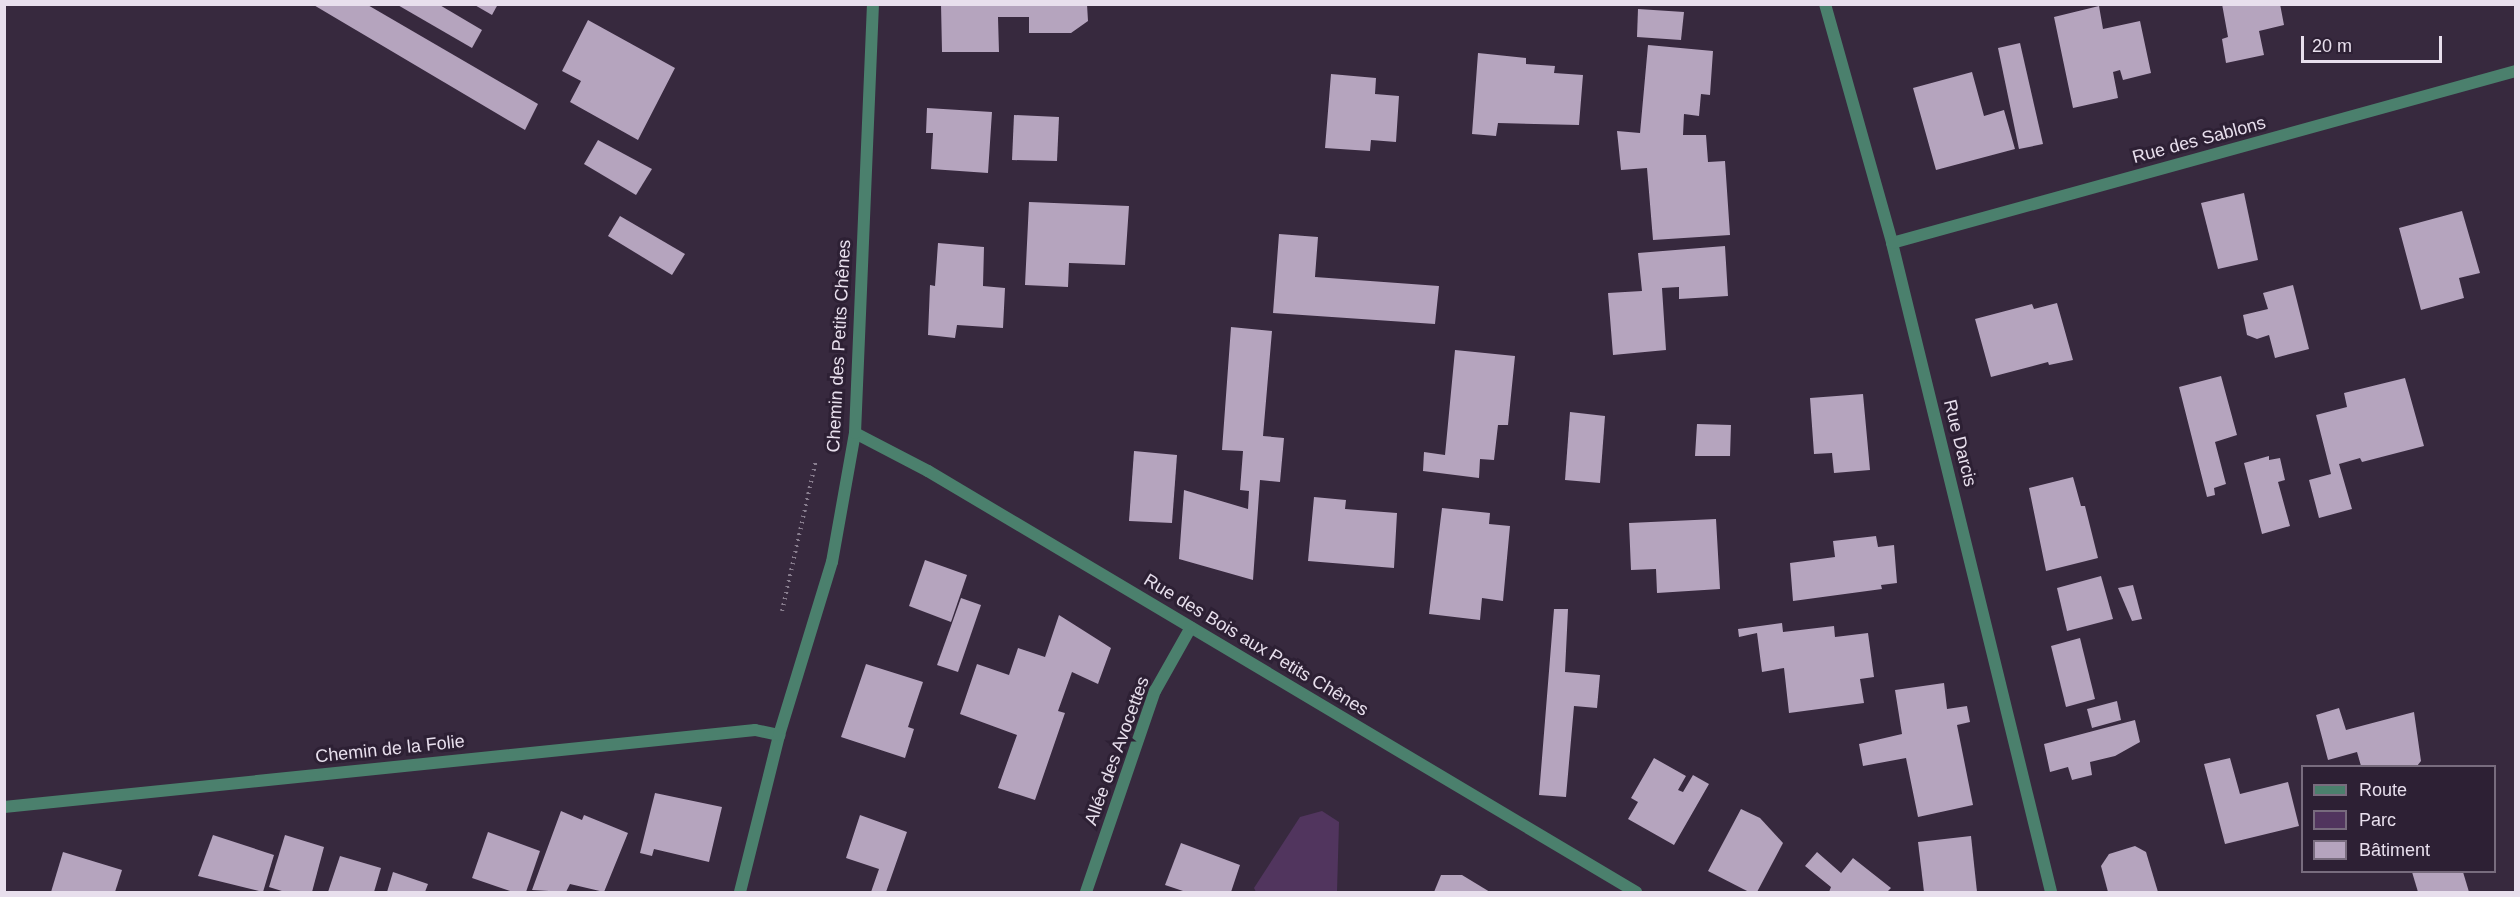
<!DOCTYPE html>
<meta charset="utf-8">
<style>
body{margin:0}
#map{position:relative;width:2520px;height:897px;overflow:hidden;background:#37293e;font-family:Helvetica,sans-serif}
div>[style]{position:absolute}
.green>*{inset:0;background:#51355e}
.building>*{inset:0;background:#b5a4be}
.path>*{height:4px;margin-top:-2px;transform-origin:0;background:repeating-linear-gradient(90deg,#897e8f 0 1.5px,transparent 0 6px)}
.minor>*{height:12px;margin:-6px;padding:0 6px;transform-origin:6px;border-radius:6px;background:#4b806d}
span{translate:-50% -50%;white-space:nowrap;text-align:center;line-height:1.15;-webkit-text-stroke:6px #2d2034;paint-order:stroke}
.street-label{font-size:18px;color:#e8dfed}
.frame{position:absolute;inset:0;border:6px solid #e8dfed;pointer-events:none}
.legend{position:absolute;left:2301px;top:765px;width:195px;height:108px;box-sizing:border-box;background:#2d2034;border:2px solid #786c7e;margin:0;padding:8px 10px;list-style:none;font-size:18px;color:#e8dfed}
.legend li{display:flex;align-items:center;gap:12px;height:30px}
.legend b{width:30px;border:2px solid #786c7e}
.scale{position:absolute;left:2301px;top:36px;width:141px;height:27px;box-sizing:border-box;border:3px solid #e8dfed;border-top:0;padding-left:8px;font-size:18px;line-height:21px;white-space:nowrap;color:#e8dfed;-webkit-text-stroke:4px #2d2034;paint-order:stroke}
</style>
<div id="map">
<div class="green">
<div style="clip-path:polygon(1322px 811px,1339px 822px,1337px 892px,1256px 892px,1254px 888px,1300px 817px)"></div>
</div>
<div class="building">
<div style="clip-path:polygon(312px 4px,366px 4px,538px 104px,525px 130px)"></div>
<div style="clip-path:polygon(396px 4px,438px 4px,482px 30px,472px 48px)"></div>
<div style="clip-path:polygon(473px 4px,498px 4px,492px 15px)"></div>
<div style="clip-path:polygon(941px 4px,1087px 4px,1088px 21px,1071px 33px,1029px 33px,1029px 17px,998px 17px,999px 52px,942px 52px)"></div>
<div style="clip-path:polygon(2222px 4px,2280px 4px,2284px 25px,2259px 31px,2264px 55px,2226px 63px,2222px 39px,2228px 37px)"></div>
<div style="clip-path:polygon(2099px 6px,2103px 29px,2140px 21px,2151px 73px,2123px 80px,2120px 70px,2113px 72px,2118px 98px,2073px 108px,2054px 17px)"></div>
<div style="clip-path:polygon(1638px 9px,1684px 12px,1681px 40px,1637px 37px)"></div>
<div style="clip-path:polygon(588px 20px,675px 68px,638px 140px,570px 102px,581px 81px,562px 71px)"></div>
<div style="clip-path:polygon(2020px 43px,2043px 144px,2019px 149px,1998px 48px)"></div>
<div style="clip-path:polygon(1648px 45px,1713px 51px,1710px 95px,1701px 94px,1699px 116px,1684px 114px,1683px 135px,1706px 135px,1708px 162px,1725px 161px,1730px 235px,1653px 240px,1647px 168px,1621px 170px,1617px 131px,1640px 133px)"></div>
<div style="clip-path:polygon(1478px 53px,1526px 58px,1526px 64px,1555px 66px,1554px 73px,1583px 75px,1579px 125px,1498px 123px,1496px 136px,1472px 134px)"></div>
<div style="clip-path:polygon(1972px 72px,1984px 116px,2004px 110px,2015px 149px,1936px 170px,1913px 88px)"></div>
<div style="clip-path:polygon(1331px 74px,1376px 78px,1375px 94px,1399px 96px,1396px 142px,1371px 140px,1370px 151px,1325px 148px)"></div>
<div style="clip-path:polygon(927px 108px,992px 112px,988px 173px,931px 169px,933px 133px,926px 133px)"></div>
<div style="clip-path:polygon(1014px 115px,1059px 117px,1057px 161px,1012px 160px)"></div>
<div style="clip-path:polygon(598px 140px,652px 169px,636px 195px,584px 164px)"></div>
<div style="clip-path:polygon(2244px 193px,2258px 260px,2218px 269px,2201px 203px)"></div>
<div style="clip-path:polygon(1029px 202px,1129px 206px,1125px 265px,1069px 263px,1068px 287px,1025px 285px)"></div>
<div style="clip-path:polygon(2462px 211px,2480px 273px,2459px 278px,2464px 298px,2421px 310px,2399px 228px)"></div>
<div style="clip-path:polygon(620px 216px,685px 254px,672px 275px,608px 236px)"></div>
<div style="clip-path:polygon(1279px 234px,1318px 237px,1315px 277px,1439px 286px,1435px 324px,1273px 313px)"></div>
<div style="clip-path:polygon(938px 243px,984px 247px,983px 286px,1005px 288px,1003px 328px,957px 325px,955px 338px,928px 335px,930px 285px,935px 286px)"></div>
<div style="clip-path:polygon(1725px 246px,1728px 296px,1679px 299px,1679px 287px,1662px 288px,1666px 350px,1613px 355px,1608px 293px,1642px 291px,1638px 253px)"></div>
<div style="clip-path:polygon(2293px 285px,2309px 349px,2275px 358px,2269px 335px,2257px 339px,2247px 335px,2243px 315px,2268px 309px,2263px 293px)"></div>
<div style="clip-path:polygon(2057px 303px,2073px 360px,2049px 365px,2048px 362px,1991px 377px,1975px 319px,2032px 304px,2034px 309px)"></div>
<div style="clip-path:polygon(1231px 327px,1272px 331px,1263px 436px,1284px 438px,1280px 482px,1260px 480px,1253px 580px,1179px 559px,1184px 490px,1248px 509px,1249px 491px,1240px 490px,1243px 451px,1222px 450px)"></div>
<div style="clip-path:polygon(1455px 350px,1515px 356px,1508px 425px,1498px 425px,1494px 460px,1480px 459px,1479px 478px,1423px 471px,1424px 452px,1445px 455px)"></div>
<div style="clip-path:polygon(2221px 376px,2237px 435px,2215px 442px,2226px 484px,2214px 488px,2215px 495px,2207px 497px,2179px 387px)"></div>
<div style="clip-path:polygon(2405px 378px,2424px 446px,2362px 462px,2360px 458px,2339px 464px,2352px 509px,2319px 518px,2309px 480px,2331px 474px,2316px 415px,2347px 407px,2344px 393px)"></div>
<div style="clip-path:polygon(1863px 394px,1870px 470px,1834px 473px,1832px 453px,1814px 454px,1810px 398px)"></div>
<div style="clip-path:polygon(1570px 412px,1605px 416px,1600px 483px,1565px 480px)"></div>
<div style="clip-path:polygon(1697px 424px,1731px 425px,1730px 456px,1695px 456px)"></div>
<div style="clip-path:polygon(1134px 451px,1177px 455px,1172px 523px,1129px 521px)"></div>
<div style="clip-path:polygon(2269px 456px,2269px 460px,2280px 458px,2285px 480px,2278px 482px,2290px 526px,2262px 534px,2244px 463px)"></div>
<div style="clip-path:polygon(2073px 477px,2081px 506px,2085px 506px,2098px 558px,2046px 571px,2029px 488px)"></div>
<div style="clip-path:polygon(1314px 497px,1346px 500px,1345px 509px,1397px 513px,1394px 568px,1308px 561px)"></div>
<div style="clip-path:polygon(1442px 508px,1490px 513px,1489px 524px,1510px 526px,1503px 601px,1482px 598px,1480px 620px,1429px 614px)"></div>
<div style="clip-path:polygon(1716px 519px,1720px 589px,1657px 593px,1656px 569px,1631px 570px,1629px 523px)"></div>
<div style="clip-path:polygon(1876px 536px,1878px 547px,1894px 545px,1897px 583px,1881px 585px,1882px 589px,1793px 601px,1790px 563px,1835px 557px,1833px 541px)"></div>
<div style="clip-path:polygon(925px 560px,967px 575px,951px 622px,909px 606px)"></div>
<div style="clip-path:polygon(2101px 576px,2113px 619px,2067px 631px,2057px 588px)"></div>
<div style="clip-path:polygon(2133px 585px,2142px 619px,2132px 621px,2118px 588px)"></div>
<div style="clip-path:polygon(961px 598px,981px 605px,958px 672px,937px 665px)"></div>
<div style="clip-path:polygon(1554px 609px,1568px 609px,1565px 672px,1600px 675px,1597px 708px,1574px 706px,1566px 797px,1539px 795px)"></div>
<div style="clip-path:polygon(1059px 615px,1111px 648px,1098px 684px,1072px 672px,1058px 711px,1065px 713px,1035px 800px,998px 788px,1017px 735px,960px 714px,977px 664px,1009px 675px,1018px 648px,1045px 657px)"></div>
<div style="clip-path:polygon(1782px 623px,1783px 632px,1834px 626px,1835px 637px,1868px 633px,1874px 677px,1860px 679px,1864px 703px,1789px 713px,1784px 668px,1762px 672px,1757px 633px,1739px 637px,1738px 629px)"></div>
<div style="clip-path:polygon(2080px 638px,2095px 699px,2066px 707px,2051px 646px)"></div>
<div style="clip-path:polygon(866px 664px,923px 682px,908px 727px,914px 729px,905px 758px,841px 737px)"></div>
<div style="clip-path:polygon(1944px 683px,1947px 709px,1967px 706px,1970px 722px,1957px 725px,1973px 805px,1918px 817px,1906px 758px,1863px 766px,1859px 744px,1902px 734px,1895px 690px)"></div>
<div style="clip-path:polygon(2117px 701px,2121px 720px,2092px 728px,2087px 709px)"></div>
<div style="clip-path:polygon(2339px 708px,2346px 730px,2414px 712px,2421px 761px,2417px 766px,2361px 766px,2357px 752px,2328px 760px,2316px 715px)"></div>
<div style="clip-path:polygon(2135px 720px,2140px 742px,2115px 756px,2090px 762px,2092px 775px,2072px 780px,2068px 767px,2050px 772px,2044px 744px)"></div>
<div style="clip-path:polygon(1654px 758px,1686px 776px,1678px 790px,1683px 792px,1693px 775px,1709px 784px,1674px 845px,1628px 819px,1638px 802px,1631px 798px)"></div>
<div style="clip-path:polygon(2230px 758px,2240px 794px,2288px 782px,2299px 826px,2225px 844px,2204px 764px)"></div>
<div style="clip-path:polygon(655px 793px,722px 807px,709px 862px,654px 849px,652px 856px,640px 853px)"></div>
<div style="clip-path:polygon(1741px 809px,1760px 818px,1783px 843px,1757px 892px,1749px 892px,1708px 871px)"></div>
<div style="clip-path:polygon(561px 811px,582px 820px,584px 815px,628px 833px,604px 892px,570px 884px,566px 892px,532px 890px)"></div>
<div style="clip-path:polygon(860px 815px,907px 832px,886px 892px,871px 892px,879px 869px,846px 858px)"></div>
<div style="clip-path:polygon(488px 832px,540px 851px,526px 892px,513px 892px,472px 878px)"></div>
<div style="clip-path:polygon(213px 835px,274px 855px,263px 892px,198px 876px)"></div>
<div style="clip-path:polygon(285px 835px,324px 847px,312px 892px,285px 892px,269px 887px)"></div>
<div style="clip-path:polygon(1971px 836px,1977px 892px,1924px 892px,1918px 842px)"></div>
<div style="clip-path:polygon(1181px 843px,1240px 865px,1231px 892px,1186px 892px,1165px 885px)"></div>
<div style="clip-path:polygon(2135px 846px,2146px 852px,2158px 892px,2108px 892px,2101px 866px,2109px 854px)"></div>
<div style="clip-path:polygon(63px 852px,122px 870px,115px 892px,51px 892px)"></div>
<div style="clip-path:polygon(1817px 852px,1841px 873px,1853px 858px,1891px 888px,1887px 892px,1829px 892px,1831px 887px,1805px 866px)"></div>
<div style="clip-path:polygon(340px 856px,381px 868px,374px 892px,328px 892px)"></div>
<div style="clip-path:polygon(393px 872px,428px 884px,425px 892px,387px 892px)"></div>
<div style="clip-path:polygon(2412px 872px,2463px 872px,2469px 892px,2418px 892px)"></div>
<div style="clip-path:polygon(1441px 875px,1462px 875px,1490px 892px,1434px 892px)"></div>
</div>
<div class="path">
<div style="left:782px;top:611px;width:155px;rotate:-77.3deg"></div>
</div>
<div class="minor">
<div style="left:1825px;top:4px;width:248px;rotate:74.3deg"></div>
<div style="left:1892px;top:243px;width:668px;rotate:76.23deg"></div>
<div style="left:1892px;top:243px;width:647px;rotate:-15.41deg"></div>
<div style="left:855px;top:433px;width:82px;rotate:27.5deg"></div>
<div style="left:928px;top:471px;width:824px;rotate:30.74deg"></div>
<div style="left:4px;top:807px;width:755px;rotate:-5.85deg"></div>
<div style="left:755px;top:730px;width:25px;rotate:12deg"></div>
<div style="left:740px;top:892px;width:162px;rotate:-76deg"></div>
<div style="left:779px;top:735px;width:181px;rotate:-73deg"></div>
<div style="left:832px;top:562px;width:131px;rotate:-79.9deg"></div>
<div style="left:855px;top:433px;width:429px;rotate:-87.6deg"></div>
<div style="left:1086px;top:892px;width:213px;rotate:-71.1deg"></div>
<div style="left:1155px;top:691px;width:73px;rotate:-60.6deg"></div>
</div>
<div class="street-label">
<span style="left:2199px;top:140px;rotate:-15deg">Rue des Sablons</span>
<span style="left:839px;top:346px;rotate:-87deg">Chemin des Petits Chênes</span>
<span style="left:1960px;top:443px;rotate:76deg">Rue Darcis</span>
<span style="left:1256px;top:645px;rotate:31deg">Rue des Bois aux Petits Chênes</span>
<span style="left:390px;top:749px;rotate:-6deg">Chemin de la Folie</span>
<span style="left:1117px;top:751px;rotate:-70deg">Allée des Avocettes</span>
</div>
<div class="frame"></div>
<ul class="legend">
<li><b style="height:8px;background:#4b806d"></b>Route</li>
<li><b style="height:16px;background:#51355e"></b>Parc</li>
<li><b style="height:16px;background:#b5a4be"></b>Bâtiment</li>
</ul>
<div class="scale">20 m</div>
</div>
